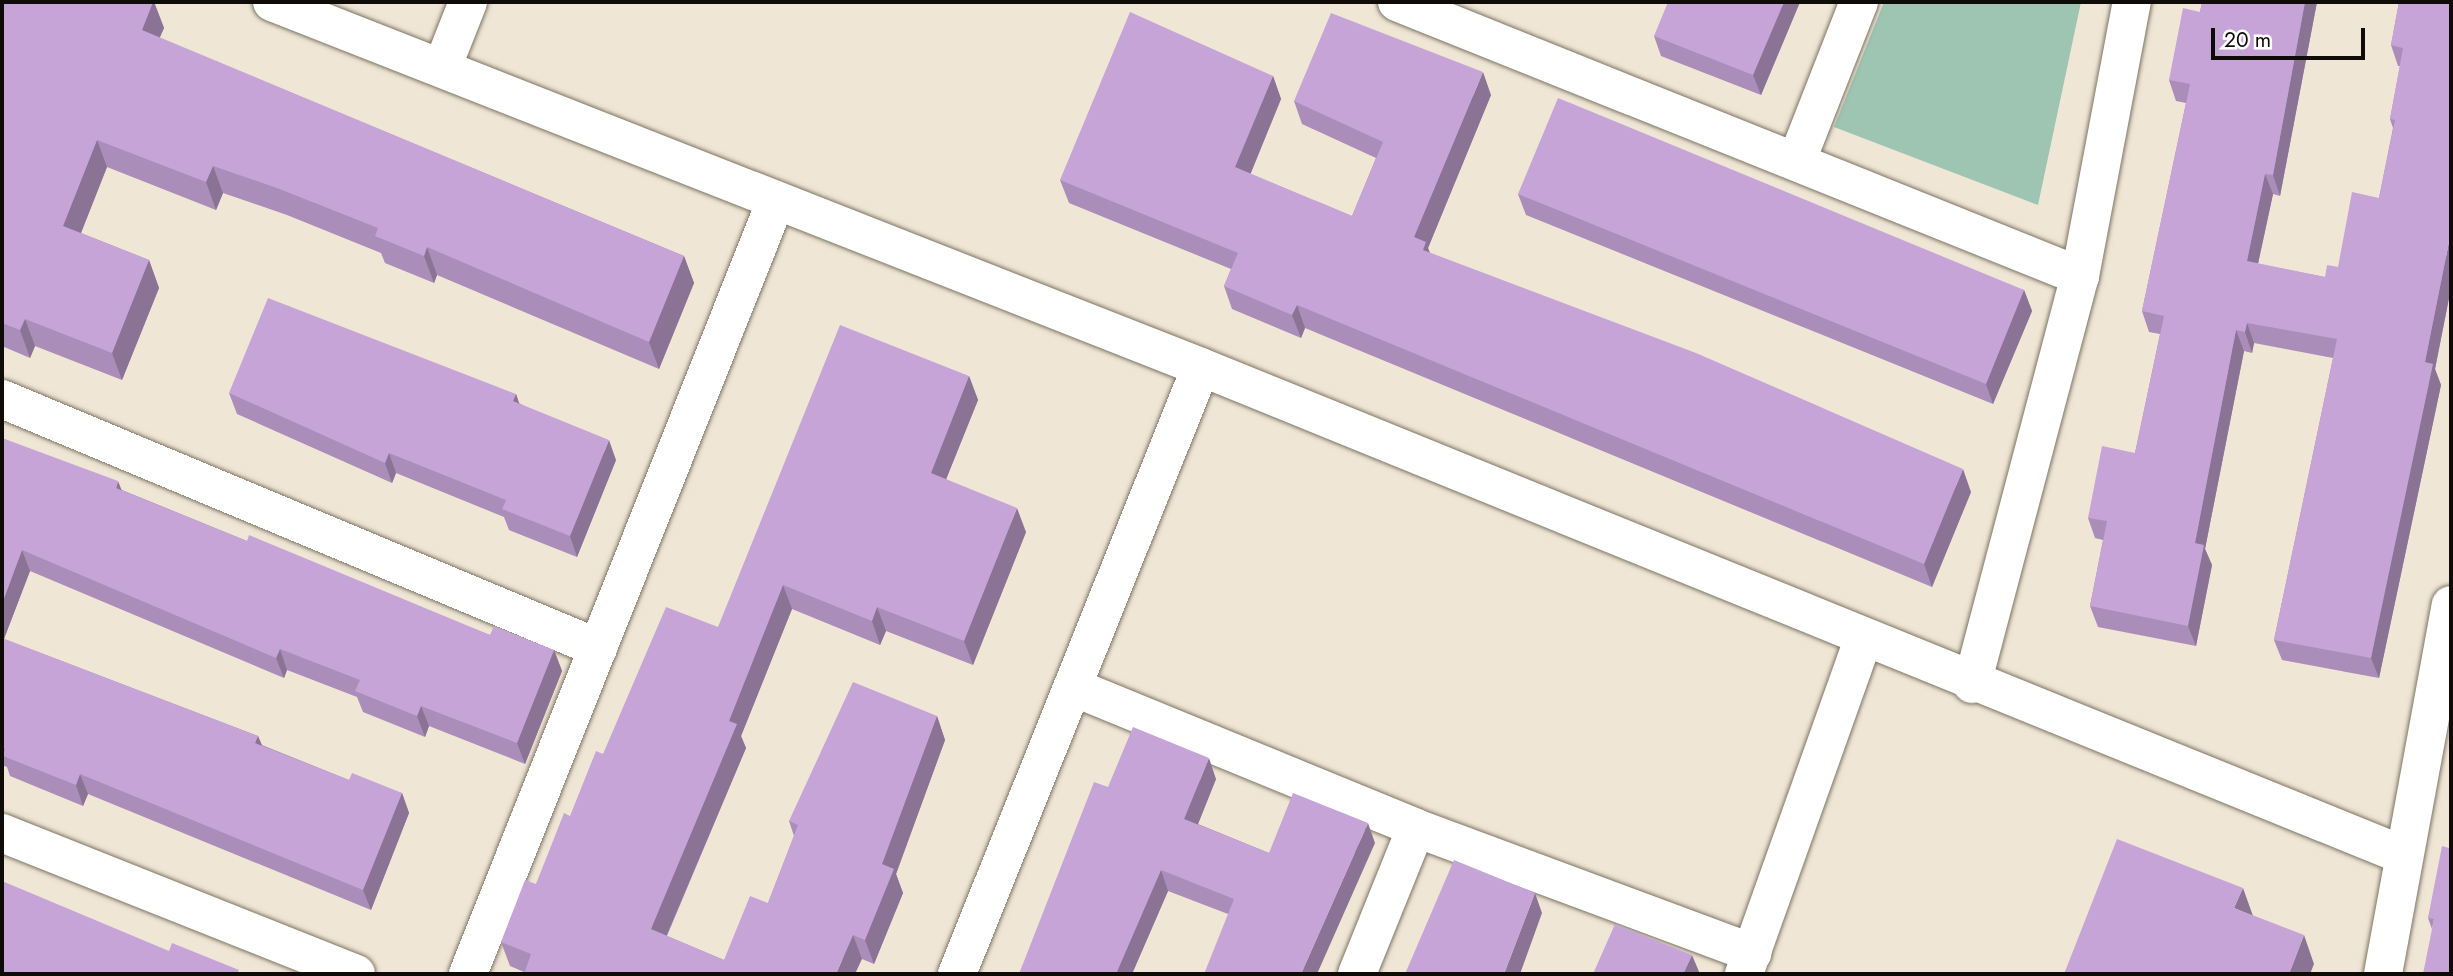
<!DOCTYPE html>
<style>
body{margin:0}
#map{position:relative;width:2453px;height:976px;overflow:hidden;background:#f0e6d5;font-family:Jost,sans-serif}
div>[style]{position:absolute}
.green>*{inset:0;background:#9dc5b2}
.roads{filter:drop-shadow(0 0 2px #7d7465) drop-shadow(0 0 2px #7d7465)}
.minor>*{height:38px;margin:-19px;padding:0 19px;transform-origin:19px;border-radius:19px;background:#fff}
.wall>*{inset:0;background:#aa8db9}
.shaded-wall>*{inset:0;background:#8b7396}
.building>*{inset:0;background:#c6a4d7}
span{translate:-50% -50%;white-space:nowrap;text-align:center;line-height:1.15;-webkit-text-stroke:5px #fff;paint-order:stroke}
.frame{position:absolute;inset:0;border:4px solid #0f0c07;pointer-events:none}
.scale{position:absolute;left:2211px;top:28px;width:154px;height:32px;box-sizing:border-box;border:4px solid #0f0c07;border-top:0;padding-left:9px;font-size:21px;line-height:24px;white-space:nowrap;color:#0f0c07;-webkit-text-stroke:5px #fff;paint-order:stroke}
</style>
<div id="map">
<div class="green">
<div style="clip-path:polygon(1884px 2px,2081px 2px,2038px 205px,1834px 127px)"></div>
</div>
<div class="roads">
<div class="minor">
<div style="left:272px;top:2px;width:998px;rotate:21.45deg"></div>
<div style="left:1201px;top:367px;width:1297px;rotate:22.1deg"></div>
<div style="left:1397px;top:2px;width:736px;rotate:21.86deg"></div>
<div style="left:442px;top:68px;width:71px;rotate:-68.5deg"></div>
<div style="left:1797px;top:160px;width:170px;rotate:-68.6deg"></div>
<div style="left:2px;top:399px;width:646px;rotate:22.67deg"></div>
<div style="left:1972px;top:684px;width:422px;rotate:-75.2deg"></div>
<div style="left:2080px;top:276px;width:279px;rotate:-79.3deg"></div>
<div style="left:1073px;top:687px;width:371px;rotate:22.3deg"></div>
<div style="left:1416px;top:828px;width:359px;rotate:20.4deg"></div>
<div style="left:2px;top:833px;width:381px;rotate:21.7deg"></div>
<div style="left:468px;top:974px;width:830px;rotate:-68.29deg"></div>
<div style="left:957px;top:974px;width:654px;rotate:-68.1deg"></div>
<div style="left:1357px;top:974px;width:157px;rotate:-68deg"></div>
<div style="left:1744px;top:974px;width:355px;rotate:-70.4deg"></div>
<div style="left:2383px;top:974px;width:375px;rotate:-79.6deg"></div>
</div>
</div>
<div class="wall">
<div style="clip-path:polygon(2px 2px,154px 2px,164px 28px,159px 38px,684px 256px,694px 283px,659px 369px,437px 275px,434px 283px,385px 263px,381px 253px,287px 215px,223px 193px,216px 210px,107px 167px,81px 233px,149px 260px,159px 288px,122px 380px,35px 346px,30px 358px,2px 346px)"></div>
<div style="clip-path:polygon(1800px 2px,1761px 95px,1661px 56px,1654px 36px)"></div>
<div style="clip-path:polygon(2202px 2px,2317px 2px,2280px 196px,2273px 194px,2258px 264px,2325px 277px,2338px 267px,2379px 198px,2393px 128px,2390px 119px,2400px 66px,2398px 66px,2391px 45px,2399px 2px,2451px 288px,2435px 369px,2441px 385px,2379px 678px,2282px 660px,2274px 640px,2333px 358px,2254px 343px,2252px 353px,2244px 351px,2205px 549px,2212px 565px,2196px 646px,2098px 627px,2090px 606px,2103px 540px,2095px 538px,2088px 518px,2135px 453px,2160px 334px,2149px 332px,2142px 311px,2186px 103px,2176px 101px,2169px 80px,2200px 12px)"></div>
<div style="clip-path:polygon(1273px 76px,1281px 99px,1250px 174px,1352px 216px,1376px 158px,1302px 124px,1294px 101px,1491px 95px,1428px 248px,1430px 253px,1971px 492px,1932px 587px,1305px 328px,1301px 338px,1232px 309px,1224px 286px,1231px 269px,1069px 203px,1060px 180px)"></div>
<div style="clip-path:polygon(1518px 194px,2024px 290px,2032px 311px,1993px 404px,1526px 215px)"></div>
<div style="clip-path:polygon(969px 376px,978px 400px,946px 479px,1026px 532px,973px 665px,886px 631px,880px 645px,792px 609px,741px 736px,746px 748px,667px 936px,724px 960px,768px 903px,794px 836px,789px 821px,937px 716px,945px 740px,896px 874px,903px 893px,874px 964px,862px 959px,524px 972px,510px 966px,501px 942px,536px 884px,603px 754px,718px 627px)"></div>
<div style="clip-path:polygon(229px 393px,516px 394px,519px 403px,616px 460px,577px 557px,509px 530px,504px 517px,396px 473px,392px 483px,237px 414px)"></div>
<div style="clip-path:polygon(2px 438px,122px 490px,247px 541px,490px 635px,554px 650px,562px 671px,525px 764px,429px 726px,425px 737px,363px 712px,357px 697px,287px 670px,284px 678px,30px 571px,4px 639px,258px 736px,262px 745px,349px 780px,402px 793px,409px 813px,371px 910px,88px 794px,83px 806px,10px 776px,7px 767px,2px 765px)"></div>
<div style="clip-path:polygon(1216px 779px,1198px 824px,1269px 853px,1375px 843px,1228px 914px,1168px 891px,1132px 974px,1019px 974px,1108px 787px)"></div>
<div style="clip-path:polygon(2449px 848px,2432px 929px,2428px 918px)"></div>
</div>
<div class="shaded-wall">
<div style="clip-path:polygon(153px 2px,154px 2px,164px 28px,151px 58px,142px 30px)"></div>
<div style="clip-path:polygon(1784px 2px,1800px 2px,1761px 95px,1753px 75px)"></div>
<div style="clip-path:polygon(2305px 2px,2317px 2px,2280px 196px,2273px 175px)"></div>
<div style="clip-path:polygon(1483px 72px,1491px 95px,1428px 248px,1434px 265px,1414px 237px)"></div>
<div style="clip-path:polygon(1273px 76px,1281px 99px,1244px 190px,1235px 167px)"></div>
<div style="clip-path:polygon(97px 140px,107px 167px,73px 253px,63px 226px)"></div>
<div style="clip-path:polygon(213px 166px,223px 193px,216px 210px,206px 182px)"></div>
<div style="clip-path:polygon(2265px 174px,2273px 194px,2254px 282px,2247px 261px)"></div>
<div style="clip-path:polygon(2451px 232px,2451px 288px,2435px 369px,2441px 385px,2379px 678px,2371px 658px,2425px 362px)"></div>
<div style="clip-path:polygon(427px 247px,437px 275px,434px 283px,424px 256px)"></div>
<div style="clip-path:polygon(684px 256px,694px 283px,659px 369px,649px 342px)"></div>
<div style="clip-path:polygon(149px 260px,159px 288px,122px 380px,112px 353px)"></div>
<div style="clip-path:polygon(2024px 290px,2032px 311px,1993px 404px,1986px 384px)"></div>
<div style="clip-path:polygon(1297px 305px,1305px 328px,1301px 338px,1292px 315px)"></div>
<div style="clip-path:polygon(25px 319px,35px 346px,30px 358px,20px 330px)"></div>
<div style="clip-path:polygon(2247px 323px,2254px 343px,2252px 353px,2245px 332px)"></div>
<div style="clip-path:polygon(2236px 330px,2244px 351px,2205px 549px,2212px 565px,2196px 646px,2188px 626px,2195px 543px)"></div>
<div style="clip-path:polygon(969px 376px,978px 400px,939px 497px,931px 473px)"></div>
<div style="clip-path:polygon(516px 394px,523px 415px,513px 401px)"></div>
<div style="clip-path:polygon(609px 440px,616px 460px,577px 557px,570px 536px)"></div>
<div style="clip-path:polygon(389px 453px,396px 473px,392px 483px,385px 463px)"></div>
<div style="clip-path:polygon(1963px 469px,1971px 492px,1932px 587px,1924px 564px)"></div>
<div style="clip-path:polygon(118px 481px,126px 501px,116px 488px)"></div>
<div style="clip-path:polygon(1017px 508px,1026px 532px,973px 665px,964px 641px)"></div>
<div style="clip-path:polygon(22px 550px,30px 571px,2px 644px,2px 604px)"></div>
<div style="clip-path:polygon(783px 585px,792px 609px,741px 736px,746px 748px,659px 953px,651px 929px,729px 721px)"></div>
<div style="clip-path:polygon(877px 607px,886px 631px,880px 645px,872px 621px)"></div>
<div style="clip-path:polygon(280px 649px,287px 670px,284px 678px,276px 658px)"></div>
<div style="clip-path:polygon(554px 650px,562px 671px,525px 764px,517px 743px)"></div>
<div style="clip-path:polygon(421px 706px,429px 726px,425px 737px,417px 716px)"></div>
<div style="clip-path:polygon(937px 716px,945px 740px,896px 874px,903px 893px,874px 964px,865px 940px,882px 864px)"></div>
<div style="clip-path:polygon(258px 736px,266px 756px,255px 743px)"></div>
<div style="clip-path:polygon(1209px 758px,1216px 779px,1192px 839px,1184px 819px)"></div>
<div style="clip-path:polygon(80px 774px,88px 794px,83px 806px,76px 785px)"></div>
<div style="clip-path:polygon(402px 793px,409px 813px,371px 910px,363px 890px)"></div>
<div style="clip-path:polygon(1368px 823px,1375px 843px,1317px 974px,1301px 974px)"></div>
<div style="clip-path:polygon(1161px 870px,1168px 891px,1132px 974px,1116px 974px)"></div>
<div style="clip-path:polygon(2243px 888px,2253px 916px,2234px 908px)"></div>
<div style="clip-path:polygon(1535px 893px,1542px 913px,1520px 974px,1504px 974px)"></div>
<div style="clip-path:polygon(853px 935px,862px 959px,855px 974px,836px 974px)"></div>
<div style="clip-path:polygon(2304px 935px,2314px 964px,2310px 974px,2289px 974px)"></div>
<div style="clip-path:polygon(1692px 955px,1700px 974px,1683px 974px)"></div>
</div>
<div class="building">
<div style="clip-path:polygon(2px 2px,153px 2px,142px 30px,684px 256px,649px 342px,427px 247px,424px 256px,375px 236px,378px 228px,277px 188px,213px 166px,206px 182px,97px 140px,63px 226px,149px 260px,112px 353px,25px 319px,20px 330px,2px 323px)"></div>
<div style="clip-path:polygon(1668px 2px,1784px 2px,1753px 75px,1654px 36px)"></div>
<div style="clip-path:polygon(2202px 2px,2305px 2px,2273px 175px,2265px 174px,2247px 261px,2325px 277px,2327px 265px,2338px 267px,2352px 192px,2379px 198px,2395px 120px,2390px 119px,2403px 48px,2391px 45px,2399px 2px,2451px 2px,2451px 232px,2425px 362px,2433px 364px,2371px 658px,2274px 640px,2337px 339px,2247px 323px,2245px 332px,2236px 330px,2195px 543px,2204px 545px,2188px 626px,2090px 606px,2107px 521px,2088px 518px,2102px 446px,2135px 453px,2164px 316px,2142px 311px,2190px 84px,2169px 80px,2183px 8px,2200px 12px)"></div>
<div style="clip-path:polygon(1130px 12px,1273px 76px,1235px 167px,1352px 216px,1383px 142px,1294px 101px,1331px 13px,1483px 72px,1414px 237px,1426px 242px,1423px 250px,1696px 353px,1963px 469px,1924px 564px,1297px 305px,1292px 315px,1224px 286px,1238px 253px,1060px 180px)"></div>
<div style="clip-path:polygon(1558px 98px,2024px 290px,1986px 384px,1518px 194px)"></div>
<div style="clip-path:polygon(268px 298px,516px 394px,513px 401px,609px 440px,570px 536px,502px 509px,506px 500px,389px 453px,385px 463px,229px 393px)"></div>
<div style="clip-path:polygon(840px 325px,969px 376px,931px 473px,1017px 508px,964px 641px,877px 607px,872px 621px,783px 585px,729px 721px,737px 724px,651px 929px,724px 960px,750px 896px,768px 903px,798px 825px,789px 821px,853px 682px,937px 716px,882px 864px,894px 869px,865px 940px,853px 935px,836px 974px,524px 974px,531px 954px,501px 942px,525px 880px,536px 884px,564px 813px,570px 816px,596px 751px,603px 754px,666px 607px,718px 627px)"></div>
<div style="clip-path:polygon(2px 438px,118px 481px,116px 488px,247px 541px,249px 535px,490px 635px,494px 626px,554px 650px,517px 743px,421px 706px,417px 716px,355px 691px,360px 680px,280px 649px,276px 658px,22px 550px,2px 604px)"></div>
<div style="clip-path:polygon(2px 638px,258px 736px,255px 743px,349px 780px,352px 773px,402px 793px,363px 890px,80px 774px,76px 785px,3px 756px,5px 749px,2px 748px)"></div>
<div style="clip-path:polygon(1133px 727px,1209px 758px,1184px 819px,1269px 853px,1293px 793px,1368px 823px,1301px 974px,1204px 974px,1234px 899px,1161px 870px,1116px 974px,1019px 974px,1094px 782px,1108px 787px)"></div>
<div style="clip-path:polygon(2451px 837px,2451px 974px,2423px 974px,2434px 919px,2428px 918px,2442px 846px,2449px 848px)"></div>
<div style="clip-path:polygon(2117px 839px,2243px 888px,2234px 908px,2304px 935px,2289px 974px,2064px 974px)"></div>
<div style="clip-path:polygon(1454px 860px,1535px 893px,1504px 974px,1405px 974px)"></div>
<div style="clip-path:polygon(2px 881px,169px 951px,172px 943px,239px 970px,237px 974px,2px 974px)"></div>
<div style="clip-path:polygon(1615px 924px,1692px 955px,1683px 974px,1593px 974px)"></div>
</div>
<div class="frame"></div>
<div class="scale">20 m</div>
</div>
